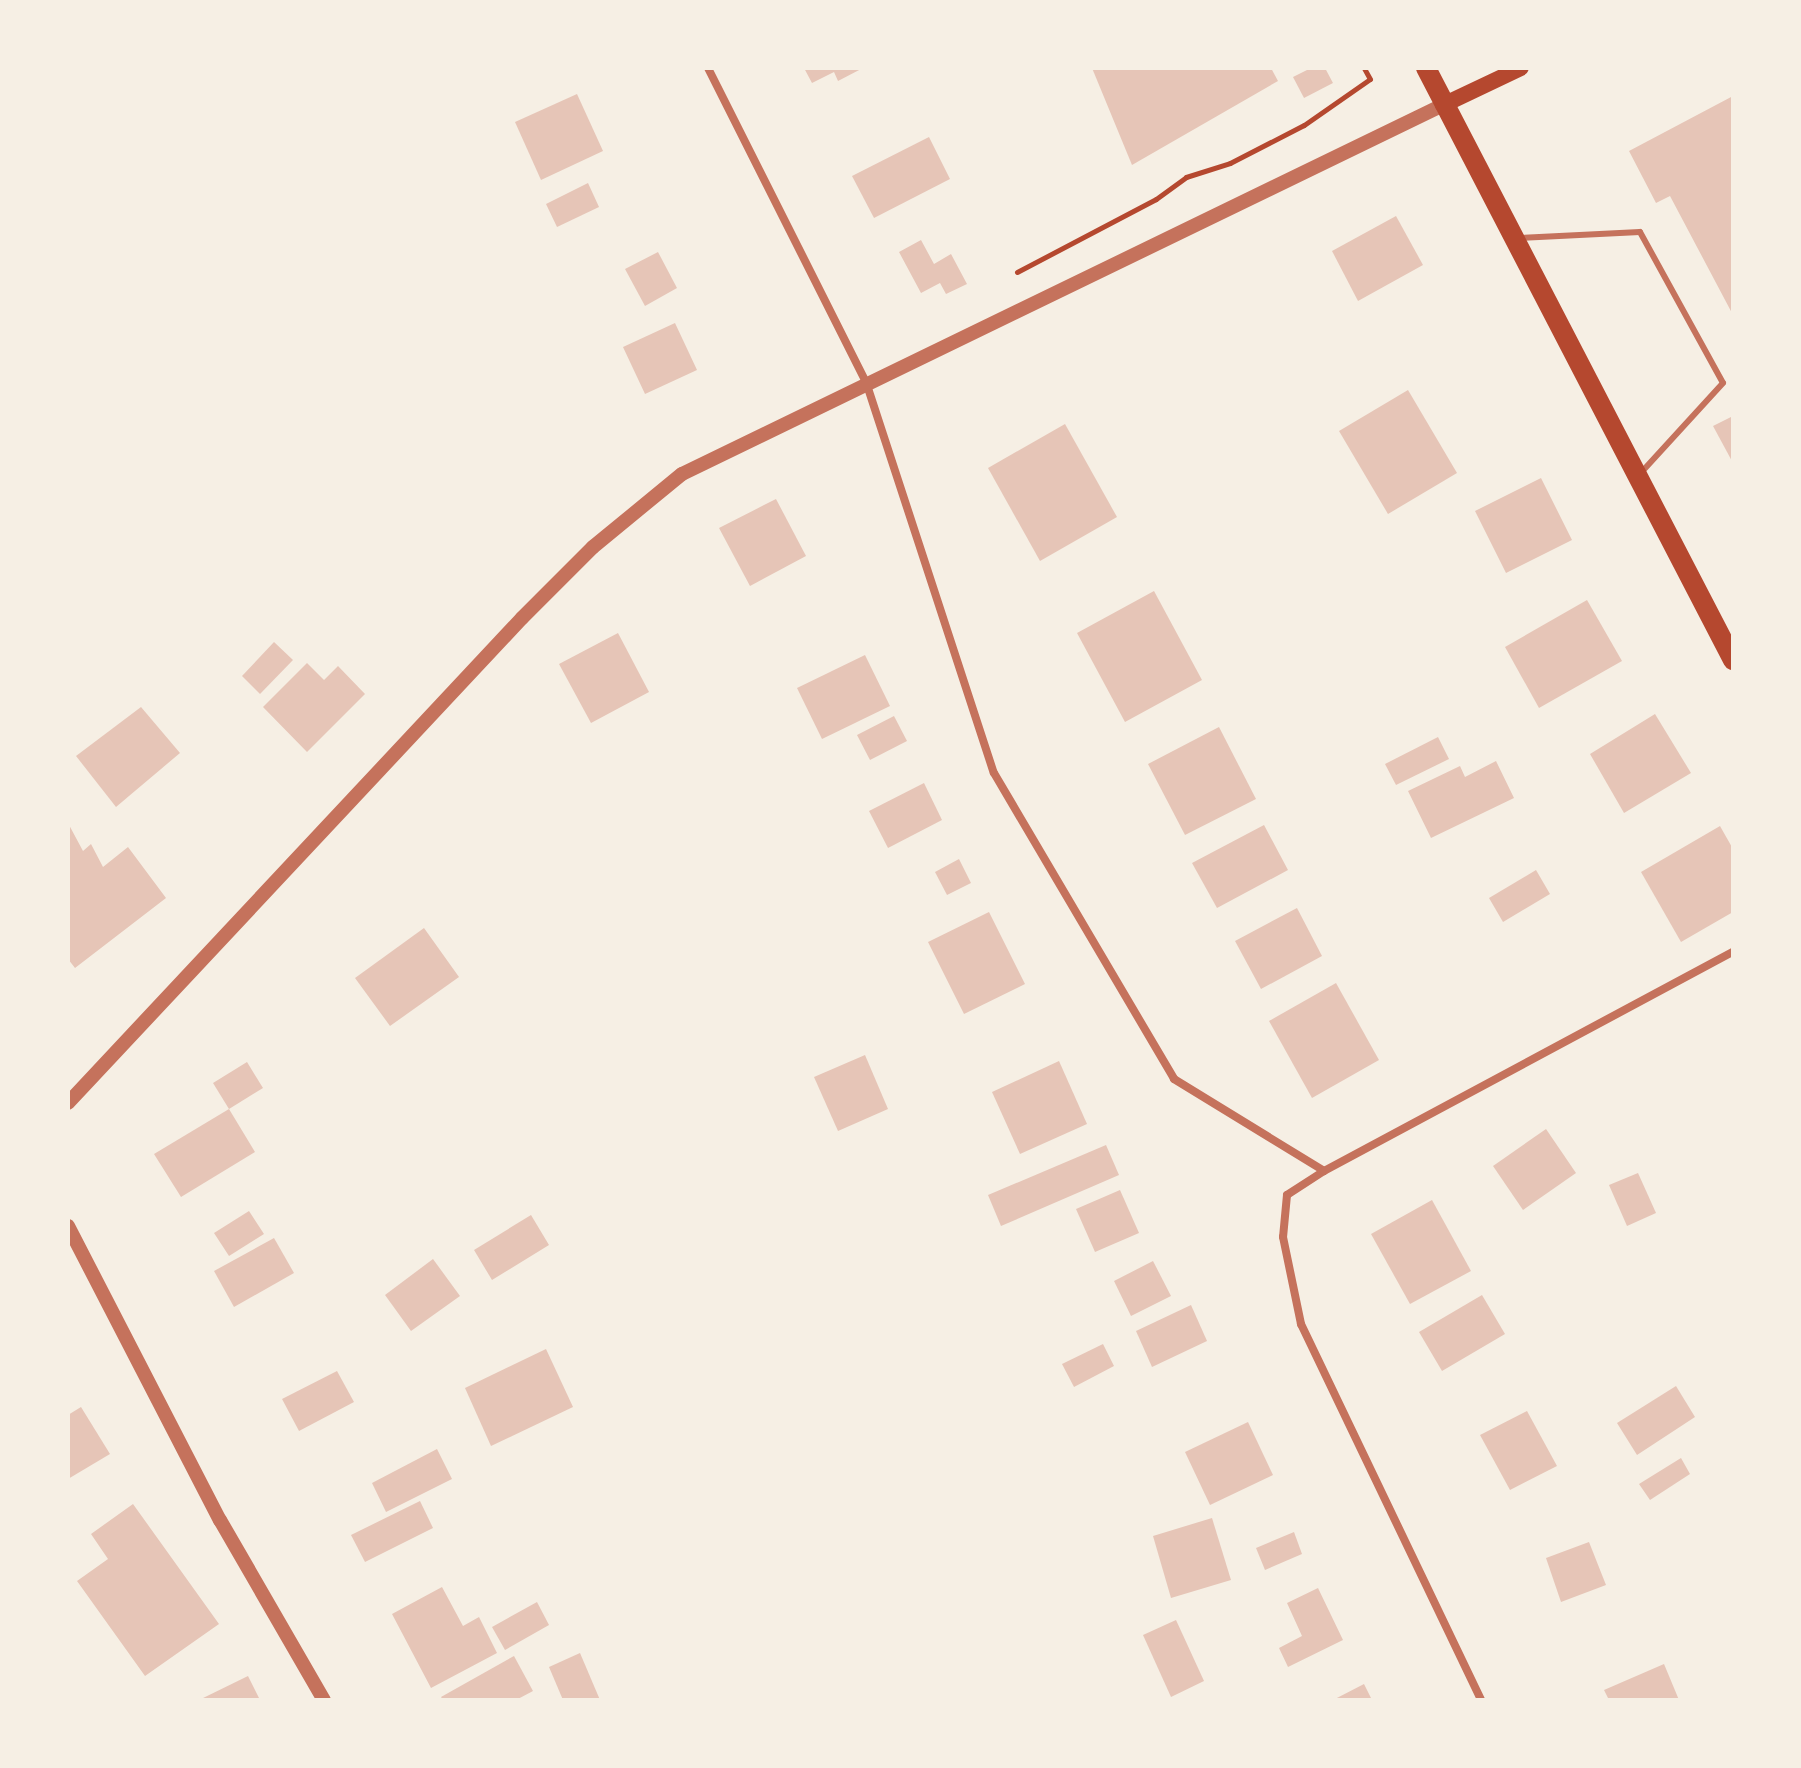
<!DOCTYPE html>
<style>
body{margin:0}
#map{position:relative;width:1801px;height:1768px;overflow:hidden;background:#f6efe4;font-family:Raleway,sans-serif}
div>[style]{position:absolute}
.building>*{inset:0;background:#e6c5b7}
.path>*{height:5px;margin:-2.5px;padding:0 2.5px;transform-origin:2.5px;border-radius:2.5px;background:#b5482f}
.service>*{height:6px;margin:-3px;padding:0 3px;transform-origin:3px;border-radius:3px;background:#c5725c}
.minor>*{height:8px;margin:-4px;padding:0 4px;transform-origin:4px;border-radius:4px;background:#c5725c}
.tertiary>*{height:14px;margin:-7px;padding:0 7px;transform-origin:7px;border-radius:7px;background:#c5725c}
.secondary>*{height:16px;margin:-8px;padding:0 8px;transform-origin:8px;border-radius:8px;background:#b5482f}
.primary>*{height:20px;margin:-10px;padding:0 10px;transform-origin:10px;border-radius:10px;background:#b5482f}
span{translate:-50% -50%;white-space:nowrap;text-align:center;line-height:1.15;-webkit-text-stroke:8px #f6efe4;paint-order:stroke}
.frame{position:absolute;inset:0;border:70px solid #f6efe4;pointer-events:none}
</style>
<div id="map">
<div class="building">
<div style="clip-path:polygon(804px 68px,863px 68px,838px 81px,834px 72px,812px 83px)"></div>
<div style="clip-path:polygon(1092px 68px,1271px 68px,1278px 81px,1132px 165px)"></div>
<div style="clip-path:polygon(1311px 68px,1325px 68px,1333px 83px,1304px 98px,1293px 77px)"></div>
<div style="clip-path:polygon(577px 94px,603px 151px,541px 180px,515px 122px)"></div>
<div style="clip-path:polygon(1733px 96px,1733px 315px,1670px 196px,1656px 203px,1629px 151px)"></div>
<div style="clip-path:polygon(929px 137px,950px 179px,874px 218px,852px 176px)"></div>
<div style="clip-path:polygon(588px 183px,599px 207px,557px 227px,546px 204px)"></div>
<div style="clip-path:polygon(1396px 216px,1423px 265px,1358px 301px,1332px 251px)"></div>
<div style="clip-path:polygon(921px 240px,934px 264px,951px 254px,967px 284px,946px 294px,940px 283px,921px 293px,899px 252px)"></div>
<div style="clip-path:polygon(658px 252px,677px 288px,645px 306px,625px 269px)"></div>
<div style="clip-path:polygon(675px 323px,697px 370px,645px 394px,623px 347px)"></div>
<div style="clip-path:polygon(1408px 390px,1457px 473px,1388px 514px,1339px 431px)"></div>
<div style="clip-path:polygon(1733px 416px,1733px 463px,1713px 426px)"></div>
<div style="clip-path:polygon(1065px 424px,1117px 517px,1040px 561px,988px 468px)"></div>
<div style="clip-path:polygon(1541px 478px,1572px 540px,1506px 573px,1475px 511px)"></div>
<div style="clip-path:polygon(776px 499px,806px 556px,750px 586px,719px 528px)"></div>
<div style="clip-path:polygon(1154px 591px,1202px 680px,1125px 722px,1077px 633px)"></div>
<div style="clip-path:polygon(1587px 600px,1622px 661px,1539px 708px,1505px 647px)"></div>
<div style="clip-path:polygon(618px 633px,649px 692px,591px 723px,559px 664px)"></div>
<div style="clip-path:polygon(274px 642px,293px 660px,260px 694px,242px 676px)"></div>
<div style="clip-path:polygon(865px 655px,890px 706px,822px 739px,797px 688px)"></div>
<div style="clip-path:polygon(307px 663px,324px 680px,338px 666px,365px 694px,307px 752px,263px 707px)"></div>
<div style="clip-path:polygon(141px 707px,180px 753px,116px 807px,76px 756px)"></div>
<div style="clip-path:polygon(1655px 714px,1691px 773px,1624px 813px,1590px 754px)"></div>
<div style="clip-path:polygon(894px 716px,907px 741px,870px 760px,857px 735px)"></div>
<div style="clip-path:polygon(1219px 727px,1256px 799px,1185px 835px,1148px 764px)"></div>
<div style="clip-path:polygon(1438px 737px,1449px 759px,1396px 785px,1385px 764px)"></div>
<div style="clip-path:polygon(1496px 761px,1514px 798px,1431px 838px,1408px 791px,1460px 766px,1465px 777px)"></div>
<div style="clip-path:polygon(924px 783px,942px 820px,888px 848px,869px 811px)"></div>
<div style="clip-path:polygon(68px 823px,83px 851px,91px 844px,103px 867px,128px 847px,166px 898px,75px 968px,68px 959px)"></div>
<div style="clip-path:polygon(1264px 825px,1288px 870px,1217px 908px,1192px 863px)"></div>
<div style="clip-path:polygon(1720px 826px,1733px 849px,1733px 912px,1681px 942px,1641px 872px)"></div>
<div style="clip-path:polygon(959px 859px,971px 883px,947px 895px,935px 872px)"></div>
<div style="clip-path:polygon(1536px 870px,1550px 894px,1503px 922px,1489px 898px)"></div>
<div style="clip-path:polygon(1297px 908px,1322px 956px,1261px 989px,1235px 941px)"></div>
<div style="clip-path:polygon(989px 912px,1025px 984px,964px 1014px,928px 942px)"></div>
<div style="clip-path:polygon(424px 928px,459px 977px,390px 1026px,355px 978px)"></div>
<div style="clip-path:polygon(1336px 983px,1379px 1060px,1312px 1098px,1269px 1021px)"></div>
<div style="clip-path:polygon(865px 1055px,888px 1109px,838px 1131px,814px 1077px)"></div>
<div style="clip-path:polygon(1059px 1061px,1087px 1124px,1020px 1154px,992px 1092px)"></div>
<div style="clip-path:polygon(247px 1062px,263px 1088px,229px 1109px,213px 1083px)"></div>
<div style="clip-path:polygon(229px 1109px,255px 1152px,181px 1197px,154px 1154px)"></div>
<div style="clip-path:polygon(1546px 1129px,1576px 1173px,1523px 1210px,1493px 1166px)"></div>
<div style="clip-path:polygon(1106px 1145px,1119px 1175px,1001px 1226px,988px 1195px)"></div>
<div style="clip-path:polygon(1638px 1173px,1656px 1213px,1627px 1226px,1609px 1185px)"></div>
<div style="clip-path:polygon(1120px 1190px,1139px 1233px,1095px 1252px,1076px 1209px)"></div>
<div style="clip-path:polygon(1432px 1200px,1471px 1271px,1410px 1304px,1371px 1234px)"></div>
<div style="clip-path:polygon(249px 1211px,264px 1234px,229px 1256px,214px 1233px)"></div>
<div style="clip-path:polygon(531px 1215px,549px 1245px,492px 1280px,474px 1250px)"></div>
<div style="clip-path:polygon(274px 1238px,294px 1273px,234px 1307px,214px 1271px)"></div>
<div style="clip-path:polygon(433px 1259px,460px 1296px,411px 1331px,385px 1295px)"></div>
<div style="clip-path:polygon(1153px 1261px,1171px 1296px,1131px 1316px,1114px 1281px)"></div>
<div style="clip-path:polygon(1482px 1295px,1505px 1334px,1442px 1371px,1419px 1332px)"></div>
<div style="clip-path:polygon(1191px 1305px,1207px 1341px,1152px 1367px,1136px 1331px)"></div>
<div style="clip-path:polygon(1103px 1344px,1114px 1366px,1074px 1387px,1062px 1364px)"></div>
<div style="clip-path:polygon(546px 1349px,573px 1407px,491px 1446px,465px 1388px)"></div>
<div style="clip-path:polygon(337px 1371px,354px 1402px,299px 1431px,282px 1399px)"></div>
<div style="clip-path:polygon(1676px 1386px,1695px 1417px,1637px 1455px,1617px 1423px)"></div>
<div style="clip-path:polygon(81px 1407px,110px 1454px,68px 1479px,68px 1415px)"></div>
<div style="clip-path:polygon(1527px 1411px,1557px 1466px,1510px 1490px,1480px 1435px)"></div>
<div style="clip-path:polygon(1248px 1422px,1273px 1475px,1210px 1505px,1185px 1452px)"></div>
<div style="clip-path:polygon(437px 1449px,452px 1479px,386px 1512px,372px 1483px)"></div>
<div style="clip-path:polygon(1681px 1458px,1690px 1474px,1650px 1500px,1639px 1484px)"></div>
<div style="clip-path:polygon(420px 1501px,433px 1528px,365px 1562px,351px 1535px)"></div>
<div style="clip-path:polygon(133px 1504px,219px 1624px,145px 1676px,77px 1581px,108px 1559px,91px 1534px)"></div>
<div style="clip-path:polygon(1212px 1518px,1231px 1580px,1171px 1598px,1153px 1536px)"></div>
<div style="clip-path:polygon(1294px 1532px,1302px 1554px,1265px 1570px,1256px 1548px)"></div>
<div style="clip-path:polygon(1589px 1542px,1606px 1585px,1561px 1602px,1546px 1558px)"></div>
<div style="clip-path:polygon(442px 1587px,463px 1626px,479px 1617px,497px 1653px,431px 1688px,392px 1614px)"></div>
<div style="clip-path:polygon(1318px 1588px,1343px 1640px,1288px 1667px,1279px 1648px,1302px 1636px,1287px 1603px)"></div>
<div style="clip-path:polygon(537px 1602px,549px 1625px,505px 1650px,492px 1627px)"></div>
<div style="clip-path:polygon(1176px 1620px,1204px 1681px,1171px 1697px,1143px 1635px)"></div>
<div style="clip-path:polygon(580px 1653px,600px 1700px,563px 1700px,549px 1667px)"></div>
<div style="clip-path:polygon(514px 1656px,533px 1691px,516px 1700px,443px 1700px,441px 1697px)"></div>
<div style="clip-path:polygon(1664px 1664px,1679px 1700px,1609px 1700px,1604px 1690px)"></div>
<div style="clip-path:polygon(248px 1676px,260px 1700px,199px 1700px)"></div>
<div style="clip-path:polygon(1364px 1684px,1372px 1700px,1333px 1700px)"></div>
</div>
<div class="path">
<div style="left:1017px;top:272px;width:157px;rotate:-27.7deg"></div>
<div style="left:1156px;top:199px;width:37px;rotate:-36deg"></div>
<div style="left:1186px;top:177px;width:46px;rotate:-17.7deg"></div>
<div style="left:1230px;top:163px;width:83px;rotate:-27.2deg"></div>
<div style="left:1304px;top:125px;width:80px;rotate:-34.9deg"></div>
<div style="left:1370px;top:79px;width:13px;rotate:-119deg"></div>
</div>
<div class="service">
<div style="left:1519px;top:238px;width:121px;rotate:-2.8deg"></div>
<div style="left:1640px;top:232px;width:172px;rotate:61.2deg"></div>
<div style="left:1723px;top:383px;width:123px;rotate:132.4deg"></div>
</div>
<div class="minor">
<div style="left:708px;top:68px;width:352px;rotate:63.3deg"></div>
<div style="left:866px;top:382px;width:411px;rotate:71.9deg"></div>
<div style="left:994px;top:773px;width:355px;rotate:59.5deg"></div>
<div style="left:1174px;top:1079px;width:176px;rotate:31.5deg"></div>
<div style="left:1324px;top:1171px;width:44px;rotate:147deg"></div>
<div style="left:1287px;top:1195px;width:42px;rotate:95.4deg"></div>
<div style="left:1283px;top:1237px;width:89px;rotate:78.3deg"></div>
<div style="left:1301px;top:1324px;width:417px;rotate:64.4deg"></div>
<div style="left:1324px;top:1171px;width:464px;rotate:-28.2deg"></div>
</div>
<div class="tertiary">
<div style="left:68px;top:1103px;width:664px;rotate:-46.89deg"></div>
<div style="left:522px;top:618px;width:100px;rotate:-45deg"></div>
<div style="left:593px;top:547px;width:115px;rotate:-39.4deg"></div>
<div style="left:682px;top:474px;width:846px;rotate:-25.87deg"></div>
<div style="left:68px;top:1226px;width:331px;rotate:62.7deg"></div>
<div style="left:220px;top:1520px;width:208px;rotate:60deg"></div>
</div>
<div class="secondary">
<div style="left:1443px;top:105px;width:86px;rotate:-25.4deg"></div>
</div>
<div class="primary">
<div style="left:1426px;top:68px;width:667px;rotate:62.59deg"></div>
</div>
<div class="frame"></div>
</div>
